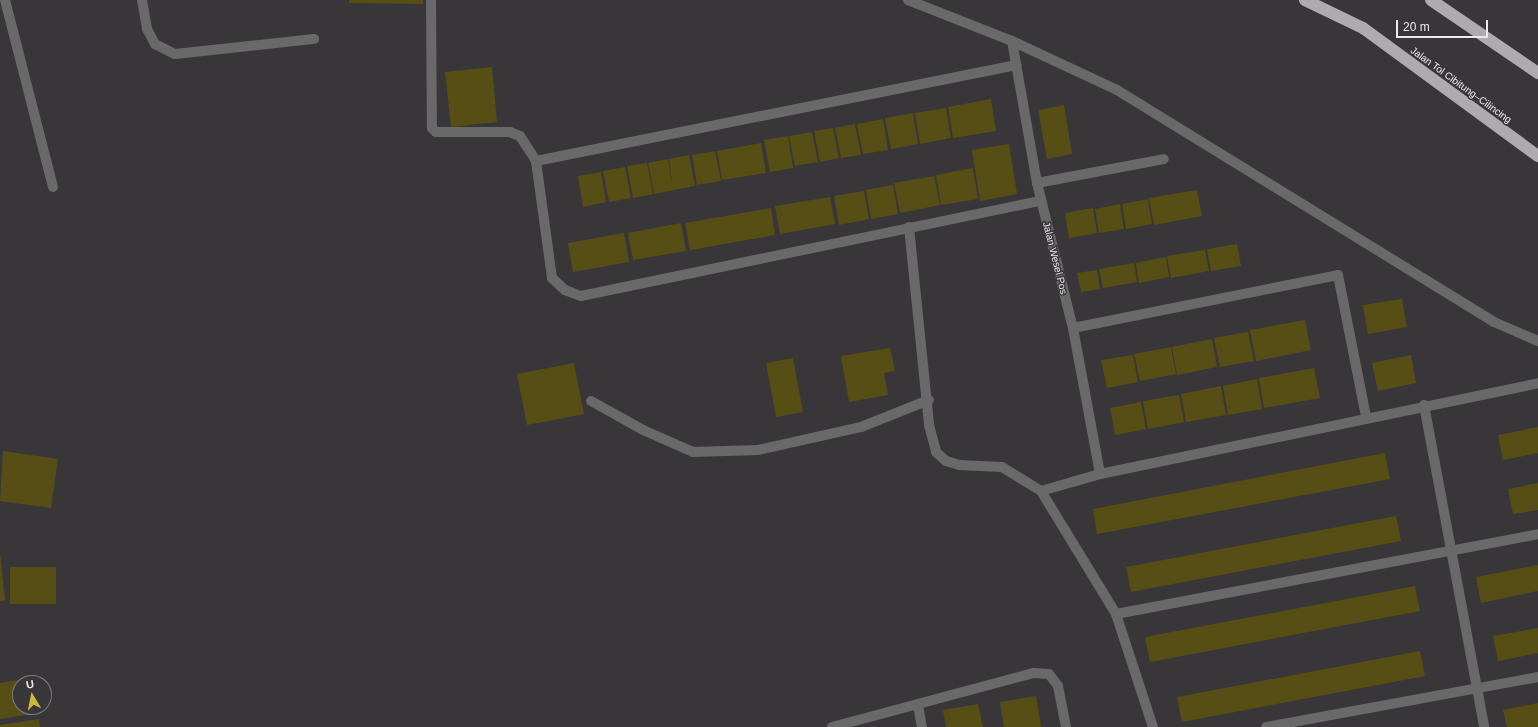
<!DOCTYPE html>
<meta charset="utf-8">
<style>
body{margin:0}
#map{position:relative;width:1538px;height:727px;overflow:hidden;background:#383639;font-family:Helvetica,sans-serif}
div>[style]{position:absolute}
.building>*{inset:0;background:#574e16}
.street>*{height:10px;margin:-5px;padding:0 5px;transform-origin:5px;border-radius:5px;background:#69696a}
.highway>*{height:12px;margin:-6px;padding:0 6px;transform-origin:6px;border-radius:6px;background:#adabaf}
span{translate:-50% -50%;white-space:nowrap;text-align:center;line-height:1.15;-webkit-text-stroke:3px #383639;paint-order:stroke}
.street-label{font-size:10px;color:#eaeaec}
.north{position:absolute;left:12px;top:675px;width:40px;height:40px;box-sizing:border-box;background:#383639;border:1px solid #7f7e81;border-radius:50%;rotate:350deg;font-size:11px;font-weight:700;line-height:16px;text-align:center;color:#eaeaec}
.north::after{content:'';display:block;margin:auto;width:14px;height:18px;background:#cdb938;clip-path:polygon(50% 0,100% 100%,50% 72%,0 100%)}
.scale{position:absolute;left:1396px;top:20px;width:92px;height:18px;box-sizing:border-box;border:2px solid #eaeaec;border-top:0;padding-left:5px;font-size:12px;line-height:14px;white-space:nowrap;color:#eaeaec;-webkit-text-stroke:3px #383639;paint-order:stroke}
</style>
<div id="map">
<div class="building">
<div style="clip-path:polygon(349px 0,423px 0,423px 4px,349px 3px)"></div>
<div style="clip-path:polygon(492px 67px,497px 122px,451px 127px,445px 72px)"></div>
<div style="clip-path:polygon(991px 99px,996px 131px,953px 138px,948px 107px)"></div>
<div style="clip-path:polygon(1064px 105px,1072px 154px,1047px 159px,1038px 110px)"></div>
<div style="clip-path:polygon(946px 108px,951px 138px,920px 144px,915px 113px)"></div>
<div style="clip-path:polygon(913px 113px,918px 144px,891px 149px,885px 118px)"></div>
<div style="clip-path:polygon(883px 119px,888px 150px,863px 154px,857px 124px)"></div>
<div style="clip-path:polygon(855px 124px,861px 155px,841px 158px,835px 128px)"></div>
<div style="clip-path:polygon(833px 128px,839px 158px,820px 162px,814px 131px)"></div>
<div style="clip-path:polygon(812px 132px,818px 162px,795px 166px,789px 136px)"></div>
<div style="clip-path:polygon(788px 136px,793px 168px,770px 172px,764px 140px)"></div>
<div style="clip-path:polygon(761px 143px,766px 173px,722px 180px,717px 151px)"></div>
<div style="clip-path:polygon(1009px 144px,1017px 194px,980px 201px,972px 150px)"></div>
<div style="clip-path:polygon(715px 151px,721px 181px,697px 185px,692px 155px)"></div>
<div style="clip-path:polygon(689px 155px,695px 186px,654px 194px,648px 163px,668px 159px,673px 189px,669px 159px)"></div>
<div style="clip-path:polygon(647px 163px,653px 194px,633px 198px,627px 166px)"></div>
<div style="clip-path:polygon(625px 167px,631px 198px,609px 202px,603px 171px)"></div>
<div style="clip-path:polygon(973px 168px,978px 199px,941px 205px,936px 175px)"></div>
<div style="clip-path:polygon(601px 172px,606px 202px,583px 207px,578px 176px)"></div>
<div style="clip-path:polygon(934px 176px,940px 205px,900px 213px,894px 183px)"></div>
<div style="clip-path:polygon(893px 185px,898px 214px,871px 219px,866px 190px)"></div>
<div style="clip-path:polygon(1197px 190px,1202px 216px,1154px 225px,1149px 198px)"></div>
<div style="clip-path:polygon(864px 191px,869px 219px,839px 225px,834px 196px)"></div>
<div style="clip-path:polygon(830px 197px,835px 224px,780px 234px,775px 206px)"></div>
<div style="clip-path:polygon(1148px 199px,1152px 224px,1126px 229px,1122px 204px)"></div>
<div style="clip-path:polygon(1120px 204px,1124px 229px,1099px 233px,1095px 209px)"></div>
<div style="clip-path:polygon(771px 208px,775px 235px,690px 250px,685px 223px)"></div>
<div style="clip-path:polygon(1093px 208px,1097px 233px,1069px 238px,1065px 213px)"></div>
<div style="clip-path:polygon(681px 223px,686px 251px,633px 260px,628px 233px)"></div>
<div style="clip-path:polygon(624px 233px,629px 262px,573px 272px,568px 243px)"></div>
<div style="clip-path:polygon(1237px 244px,1241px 266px,1211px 271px,1207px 249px)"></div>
<div style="clip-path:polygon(1205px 250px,1209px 271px,1171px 278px,1167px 256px)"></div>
<div style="clip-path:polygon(1166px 257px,1169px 277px,1139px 283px,1136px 263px)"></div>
<div style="clip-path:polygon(1134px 263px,1137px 282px,1103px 288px,1099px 269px)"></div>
<div style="clip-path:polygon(1097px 270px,1100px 289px,1081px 292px,1077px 273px)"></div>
<div style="clip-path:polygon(1402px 299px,1407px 327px,1368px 334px,1363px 305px)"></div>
<div style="clip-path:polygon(1305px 320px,1311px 350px,1256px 361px,1250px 330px)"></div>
<div style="clip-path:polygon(1248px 332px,1254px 361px,1220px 367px,1214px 338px)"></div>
<div style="clip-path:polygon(1212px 339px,1217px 367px,1177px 375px,1172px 347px)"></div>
<div style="clip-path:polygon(1171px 347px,1176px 374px,1140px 381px,1134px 354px)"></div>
<div style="clip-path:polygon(890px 348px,895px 371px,884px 373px,888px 395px,849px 402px,841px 356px)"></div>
<div style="clip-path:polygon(1133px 355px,1138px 382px,1107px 388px,1101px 360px)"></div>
<div style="clip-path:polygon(1411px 355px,1416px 383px,1378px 391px,1372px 363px)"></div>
<div style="clip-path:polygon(793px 358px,803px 412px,776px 417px,766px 363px)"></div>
<div style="clip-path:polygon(574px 363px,584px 414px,527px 425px,517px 374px)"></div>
<div style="clip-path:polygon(1314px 368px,1320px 398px,1264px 408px,1259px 378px)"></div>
<div style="clip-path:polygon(1257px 379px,1262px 409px,1228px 415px,1223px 386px)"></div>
<div style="clip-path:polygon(1221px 386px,1226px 415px,1186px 422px,1181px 394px)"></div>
<div style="clip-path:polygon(1179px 395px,1184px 422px,1148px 429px,1143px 401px)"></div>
<div style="clip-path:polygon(1141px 402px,1146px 429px,1115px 435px,1110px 408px)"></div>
<div style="clip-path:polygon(1538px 427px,1538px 453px,1503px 460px,1498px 435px)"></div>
<div style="clip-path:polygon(3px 451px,58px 459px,51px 508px,0 501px)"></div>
<div style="clip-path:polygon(1385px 453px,1390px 479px,1097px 534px,1093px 509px)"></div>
<div style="clip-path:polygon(1538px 483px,1538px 510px,1513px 514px,1508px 489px)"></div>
<div style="clip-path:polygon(1396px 516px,1401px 541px,1131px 592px,1126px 567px)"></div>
<div style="clip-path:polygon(0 553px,5px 600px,0 601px)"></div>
<div style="clip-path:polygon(1538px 565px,1538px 591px,1481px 603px,1476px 577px)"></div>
<div style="clip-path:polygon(10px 567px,56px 567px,56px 604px,10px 604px)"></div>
<div style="clip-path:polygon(1415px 586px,1420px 611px,1150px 662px,1145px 637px)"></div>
<div style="clip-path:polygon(1538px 628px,1538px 653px,1498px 661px,1493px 636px)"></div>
<div style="clip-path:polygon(1420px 651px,1425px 676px,1182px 722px,1177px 697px)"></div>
<div style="clip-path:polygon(30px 678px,31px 683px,20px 683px,20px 707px,35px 707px,36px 713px,0 719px,0 683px)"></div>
<div style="clip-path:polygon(1036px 696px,1041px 727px,1004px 727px,1000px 702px)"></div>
<div style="clip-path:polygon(1538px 703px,1538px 727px,1507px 727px,1503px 710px)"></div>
<div style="clip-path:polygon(978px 704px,983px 727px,946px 727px,943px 710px)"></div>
<div style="clip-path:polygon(39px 719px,40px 727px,0 727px,0 725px)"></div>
</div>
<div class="street">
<div style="left:5px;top:0;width:193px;rotate:75.6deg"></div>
<div style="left:142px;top:0;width:29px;rotate:80deg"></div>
<div style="left:147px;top:29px;width:17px;rotate:62deg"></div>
<div style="left:155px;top:44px;width:22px;rotate:27deg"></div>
<div style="left:175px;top:54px;width:140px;rotate:-6.2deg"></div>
<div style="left:431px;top:0;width:128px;rotate:89.6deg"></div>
<div style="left:432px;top:128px;width:6px;rotate:45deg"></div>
<div style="left:436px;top:132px;width:74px"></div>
<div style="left:510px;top:132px;width:11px;rotate:22deg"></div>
<div style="left:520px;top:136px;width:30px;rotate:57deg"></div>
<div style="left:536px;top:161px;width:118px;rotate:82.2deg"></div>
<div style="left:552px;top:278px;width:18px;rotate:43deg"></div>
<div style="left:565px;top:290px;width:17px;rotate:21deg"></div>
<div style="left:581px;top:296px;width:470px;rotate:-11.7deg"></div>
<div style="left:908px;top:0;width:112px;rotate:21.5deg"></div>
<div style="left:1012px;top:41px;width:116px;rotate:25deg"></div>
<div style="left:1117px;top:90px;width:443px;rotate:31.6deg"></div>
<div style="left:1494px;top:322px;width:48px;rotate:23.4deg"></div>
<div style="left:1012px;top:41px;width:144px;rotate:80deg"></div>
<div style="left:1037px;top:183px;width:149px;rotate:76.1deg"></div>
<div style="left:1073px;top:328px;width:148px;rotate:79.5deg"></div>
<div style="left:536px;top:161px;width:490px;rotate:-11.3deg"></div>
<div style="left:1037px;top:183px;width:129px;rotate:-10.7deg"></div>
<div style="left:909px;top:227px;width:199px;rotate:84.2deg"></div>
<div style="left:929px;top:425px;width:28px;rotate:75deg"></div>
<div style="left:936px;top:452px;width:13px;rotate:42deg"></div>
<div style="left:946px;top:461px;width:14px;rotate:17deg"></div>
<div style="left:959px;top:465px;width:43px;rotate:2.7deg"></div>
<div style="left:1002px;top:467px;width:46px;rotate:31.6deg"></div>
<div style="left:1041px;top:491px;width:144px;rotate:58.6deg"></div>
<div style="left:1116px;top:614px;width:119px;rotate:71.9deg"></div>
<div style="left:1073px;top:328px;width:270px;rotate:-11.3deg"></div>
<div style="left:1338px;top:275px;width:145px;rotate:78.8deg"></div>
<div style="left:591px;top:401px;width:60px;rotate:29.1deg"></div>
<div style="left:643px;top:430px;width:55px;rotate:23.7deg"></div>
<div style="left:693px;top:452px;width:65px;rotate:-1.8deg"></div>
<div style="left:758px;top:450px;width:106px;rotate:-12.6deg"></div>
<div style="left:861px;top:427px;width:73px;rotate:-21.7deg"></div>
<div style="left:1424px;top:405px;width:328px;rotate:79.4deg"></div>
<div style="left:1041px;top:491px;width:61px;rotate:-16.1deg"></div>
<div style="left:1100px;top:474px;width:447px;rotate:-11.7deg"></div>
<div style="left:1116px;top:614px;width:430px;rotate:-10.7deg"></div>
<div style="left:918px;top:705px;width:22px;rotate:80deg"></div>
<div style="left:832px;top:727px;width:209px;rotate:-15deg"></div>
<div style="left:1034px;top:673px;width:15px;rotate:4deg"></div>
<div style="left:1049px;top:674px;width:15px;rotate:53deg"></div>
<div style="left:1058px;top:686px;width:42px;rotate:79deg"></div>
<div style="left:1266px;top:727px;width:277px;rotate:-10.4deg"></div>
</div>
<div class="highway">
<div style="left:1305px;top:0;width:64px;rotate:25.8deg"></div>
<div style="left:1363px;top:28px;width:217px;rotate:36.2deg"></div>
<div style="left:1431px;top:0;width:130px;rotate:34.3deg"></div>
</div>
<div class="street-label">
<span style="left:1461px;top:85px;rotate:36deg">Jalan Tol Cibitung–Cilincing</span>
<span style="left:1055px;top:258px;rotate:76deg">Jalan Wesel Pos</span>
</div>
<div class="north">U</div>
<div class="scale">20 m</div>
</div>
